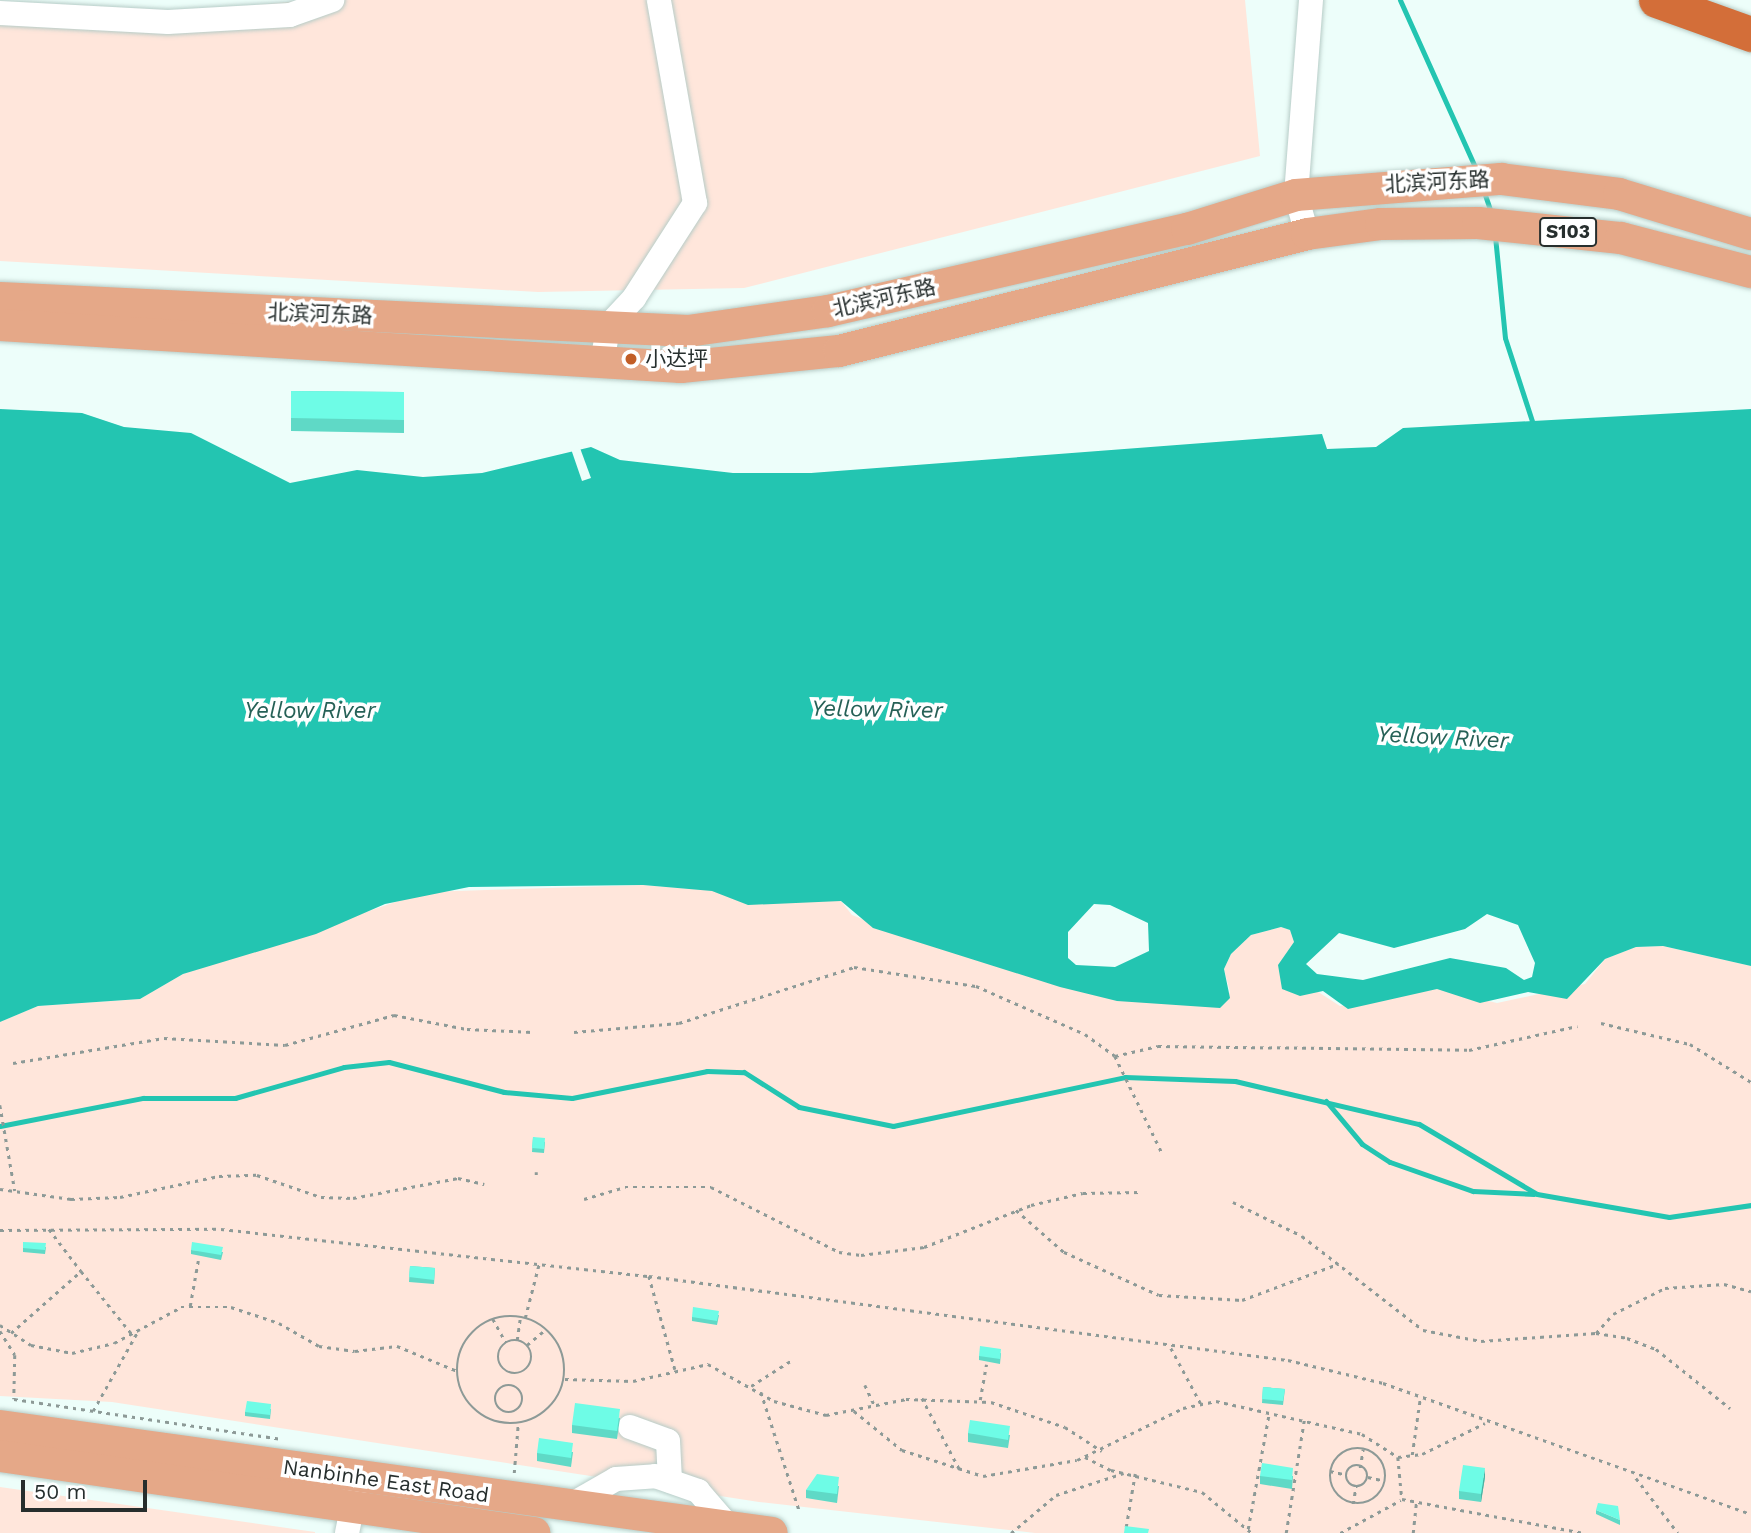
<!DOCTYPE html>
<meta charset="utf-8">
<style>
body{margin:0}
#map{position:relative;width:1751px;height:1533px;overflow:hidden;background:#edfefa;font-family:"Work Sans","Noto Sans SC",sans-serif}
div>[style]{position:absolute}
.green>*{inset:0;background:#ffe6db}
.water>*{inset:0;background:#23c5b1}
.pier>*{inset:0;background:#edfefa}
.stream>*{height:5px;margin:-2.5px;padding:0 2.5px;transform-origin:2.5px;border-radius:2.5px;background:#23c5b1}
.path>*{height:2.5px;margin-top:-1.25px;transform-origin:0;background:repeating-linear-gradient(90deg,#8d9a97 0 3.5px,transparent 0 8.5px)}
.path>.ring{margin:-1.25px;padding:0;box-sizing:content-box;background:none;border:2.5px solid #8d9a97;border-radius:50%}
.roads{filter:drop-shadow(0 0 2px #b7ccc7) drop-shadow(0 0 2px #b7ccc7)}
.minor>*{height:24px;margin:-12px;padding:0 12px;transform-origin:12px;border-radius:12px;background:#fff}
.major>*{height:32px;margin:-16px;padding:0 16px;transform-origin:16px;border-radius:16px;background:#e5a888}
.highway>*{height:35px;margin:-17.5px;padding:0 17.5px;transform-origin:17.5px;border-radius:17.5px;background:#d36e39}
.wall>*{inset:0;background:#5fd9c6}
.shaded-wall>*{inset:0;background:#4db0a1}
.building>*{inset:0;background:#6efce6}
.dots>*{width:19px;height:19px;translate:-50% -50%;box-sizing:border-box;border:4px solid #fff;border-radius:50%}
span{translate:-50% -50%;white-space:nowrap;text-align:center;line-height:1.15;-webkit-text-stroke:7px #fff;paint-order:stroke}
.shield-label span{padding:2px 5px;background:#fff;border:2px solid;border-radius:5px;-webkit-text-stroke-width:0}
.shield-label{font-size:19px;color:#262e2d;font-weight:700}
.street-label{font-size:21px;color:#262e2d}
.poi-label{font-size:21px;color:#262e2d}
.left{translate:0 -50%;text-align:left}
.water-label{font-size:23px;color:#266157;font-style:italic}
.scale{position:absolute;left:21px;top:1480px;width:126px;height:32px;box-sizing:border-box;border:4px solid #262e2d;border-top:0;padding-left:9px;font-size:21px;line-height:24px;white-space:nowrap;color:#262e2d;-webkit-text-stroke:5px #fff;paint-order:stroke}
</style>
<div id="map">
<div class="green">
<div style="clip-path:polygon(308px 0,1245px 0,1260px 156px,744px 288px,538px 292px,0 261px,0 19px,119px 18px)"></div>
<div style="clip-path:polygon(643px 885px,841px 901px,852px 915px,923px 943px,1220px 1008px,1230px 992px,1224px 969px,1231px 954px,1251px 935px,1281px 927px,1290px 930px,1294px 942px,1278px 966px,1340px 1006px,1437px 989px,1497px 1003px,1585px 984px,1605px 959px,1636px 947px,1663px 946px,1751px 966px,1751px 1533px,1035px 1533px,759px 1502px,112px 1402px,0 1396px,0 1022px,38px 1006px,140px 999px,183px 974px,425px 892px)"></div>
<div style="clip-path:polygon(0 1487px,315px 1532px,315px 1533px,0 1533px)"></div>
</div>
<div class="water">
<div style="clip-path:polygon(evenodd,0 409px,82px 413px,124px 427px,191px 433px,290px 483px,357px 470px,423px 477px,482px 473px,591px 447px,620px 460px,733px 473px,811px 473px,1322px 434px,1327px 449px,1376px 447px,1403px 428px,1751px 409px,1751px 966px,1663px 946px,1636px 947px,1605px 959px,1567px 999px,1528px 992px,1480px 1003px,1437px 989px,1348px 1009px,1323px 991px,1300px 996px,1282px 989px,1278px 965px,1294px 942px,1290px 930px,1281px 927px,1251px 935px,1231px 954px,1224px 969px,1230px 998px,1220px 1008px,1117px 1001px,1060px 987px,873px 928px,841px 901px,748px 905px,712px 891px,643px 885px,469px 887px,385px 904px,316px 934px,183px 974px,140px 999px,38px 1006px,0 1022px,0 409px,1094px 904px,1110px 905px,1148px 923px,1149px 951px,1115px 967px,1076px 965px,1068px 958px,1068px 932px,1094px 904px,0 409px,1487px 914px,1518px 925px,1535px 963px,1532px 977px,1524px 980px,1506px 968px,1450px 958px,1363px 980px,1317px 974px,1306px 964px,1339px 933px,1394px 948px,1465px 929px,1487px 914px)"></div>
</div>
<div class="pier">
<div style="clip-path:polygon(580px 448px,591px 478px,582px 481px,571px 449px)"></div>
</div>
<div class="stream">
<div style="left:1400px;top:0;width:185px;rotate:65.8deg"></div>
<div style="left:1484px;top:192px;width:21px;rotate:71deg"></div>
<div style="left:1495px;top:236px;width:102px;rotate:84.4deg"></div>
<div style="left:1505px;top:338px;width:90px;rotate:72deg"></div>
<div style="left:1326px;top:1101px;width:56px;rotate:50.1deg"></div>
<div style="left:1362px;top:1144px;width:33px;rotate:33deg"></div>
<div style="left:1390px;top:1162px;width:88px;rotate:19.3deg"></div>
<div style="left:1473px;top:1191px;width:61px;rotate:2.8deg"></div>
<div style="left:0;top:1126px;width:146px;rotate:-11.1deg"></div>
<div style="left:143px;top:1098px;width:92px"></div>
<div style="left:235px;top:1098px;width:113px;rotate:-15.9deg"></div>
<div style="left:344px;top:1067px;width:45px;rotate:-6.3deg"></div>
<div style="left:389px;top:1062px;width:119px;rotate:14.6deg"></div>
<div style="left:504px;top:1092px;width:68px;rotate:5deg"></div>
<div style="left:572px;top:1098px;width:138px;rotate:-11.3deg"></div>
<div style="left:707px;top:1071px;width:37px;rotate:2deg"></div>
<div style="left:744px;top:1072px;width:65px;rotate:32.5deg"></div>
<div style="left:799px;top:1107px;width:96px;rotate:11.4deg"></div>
<div style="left:893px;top:1126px;width:237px;rotate:-11.9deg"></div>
<div style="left:1125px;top:1077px;width:110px;rotate:2.1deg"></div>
<div style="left:1235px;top:1081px;width:189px;rotate:13.2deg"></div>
<div style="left:1419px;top:1124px;width:137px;rotate:30.7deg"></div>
<div style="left:1537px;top:1194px;width:134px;rotate:9.9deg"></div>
<div style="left:1669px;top:1217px;width:83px;rotate:-8.3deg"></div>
</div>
<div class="path">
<div style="left:1601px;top:1023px;width:91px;rotate:13.3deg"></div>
<div style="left:1690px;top:1044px;width:72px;rotate:31.9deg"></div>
<div style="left:574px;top:1032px;width:105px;rotate:-4.9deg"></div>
<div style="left:679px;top:1023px;width:184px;rotate:-17.7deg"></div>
<div style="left:854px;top:967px;width:123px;rotate:8.9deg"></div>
<div style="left:976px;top:986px;width:119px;rotate:23.8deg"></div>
<div style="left:1085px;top:1034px;width:37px;rotate:36deg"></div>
<div style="left:1115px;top:1056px;width:108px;rotate:64.1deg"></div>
<div style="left:1115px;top:1056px;width:44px;rotate:-13.1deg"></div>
<div style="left:1158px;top:1046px;width:311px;rotate:0.7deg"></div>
<div style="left:1469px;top:1050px;width:111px;rotate:-12.5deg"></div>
<div style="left:13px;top:1063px;width:153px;rotate:-9.4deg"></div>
<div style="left:164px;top:1038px;width:121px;rotate:3.3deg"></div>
<div style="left:285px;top:1045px;width:113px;rotate:-15.4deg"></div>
<div style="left:394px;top:1015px;width:74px;rotate:10.9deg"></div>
<div style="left:467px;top:1029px;width:65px;rotate:2.6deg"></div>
<div style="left:0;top:1105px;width:87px;rotate:80.1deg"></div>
<div style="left:536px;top:1175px;width:3px;rotate:-90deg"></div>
<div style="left:0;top:1189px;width:72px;rotate:8deg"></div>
<div style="left:71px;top:1199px;width:49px;rotate:-2.3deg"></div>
<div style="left:120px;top:1197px;width:101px;rotate:-12deg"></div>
<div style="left:219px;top:1176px;width:38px;rotate:-2deg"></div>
<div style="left:257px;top:1175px;width:68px;rotate:19deg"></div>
<div style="left:321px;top:1197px;width:32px;rotate:2deg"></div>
<div style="left:353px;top:1198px;width:107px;rotate:-10.8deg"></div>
<div style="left:458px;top:1178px;width:27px;rotate:13deg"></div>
<div style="left:584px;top:1199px;width:43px;rotate:-16.3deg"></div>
<div style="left:625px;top:1187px;width:86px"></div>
<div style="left:711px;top:1187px;width:144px;rotate:26.9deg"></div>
<div style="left:839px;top:1252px;width:22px;rotate:8deg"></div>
<div style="left:861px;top:1255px;width:64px;rotate:-7.2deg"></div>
<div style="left:924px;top:1247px;width:115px;rotate:-21.4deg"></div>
<div style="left:1031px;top:1205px;width:53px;rotate:-13deg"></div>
<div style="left:1083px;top:1193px;width:57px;rotate:-1deg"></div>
<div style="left:1233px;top:1202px;width:77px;rotate:26.2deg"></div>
<div style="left:1302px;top:1236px;width:153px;rotate:37.8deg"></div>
<div style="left:1423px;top:1330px;width:59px;rotate:10.7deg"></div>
<div style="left:1481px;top:1341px;width:115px;rotate:-4deg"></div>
<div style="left:1596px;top:1333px;width:31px;rotate:9deg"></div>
<div style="left:1627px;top:1338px;width:31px;rotate:21deg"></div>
<div style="left:1656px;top:1349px;width:95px;rotate:38.6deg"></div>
<div style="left:1016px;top:1210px;width:64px;rotate:41.2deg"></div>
<div style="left:1064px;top:1252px;width:104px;rotate:24.4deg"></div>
<div style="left:1159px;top:1295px;width:83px;rotate:3.4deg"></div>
<div style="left:1242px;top:1300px;width:103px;rotate:-20.6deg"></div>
<div style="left:49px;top:1229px;width:53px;rotate:52.7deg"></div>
<div style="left:0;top:1230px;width:221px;rotate:-0.3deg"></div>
<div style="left:221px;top:1229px;width:431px;rotate:6.3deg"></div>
<div style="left:649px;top:1276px;width:644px;rotate:7.49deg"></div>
<div style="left:1288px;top:1360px;width:98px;rotate:13.6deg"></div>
<div style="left:1383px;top:1383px;width:391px;rotate:19.6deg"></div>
<div style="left:649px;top:1276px;width:97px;rotate:74.4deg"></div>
<div style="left:190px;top:1306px;width:46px;rotate:-79.9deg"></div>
<div class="ring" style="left:457px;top:1316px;width:105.5px;height:105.5px"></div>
<div style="left:525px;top:1318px;width:56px;rotate:-75.5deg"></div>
<div style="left:493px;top:1319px;width:26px;rotate:61deg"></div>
<div style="left:0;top:1325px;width:37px;rotate:33deg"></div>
<div style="left:31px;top:1345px;width:42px;rotate:11deg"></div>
<div style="left:72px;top:1353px;width:43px;rotate:-13.4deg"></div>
<div style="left:114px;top:1343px;width:76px;rotate:-28.2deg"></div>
<div style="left:181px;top:1307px;width:50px"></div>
<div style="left:231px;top:1307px;width:51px;rotate:18.4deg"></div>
<div style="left:279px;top:1323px;width:46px;rotate:29.9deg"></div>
<div style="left:319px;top:1346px;width:36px;rotate:8deg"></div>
<div style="left:355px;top:1351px;width:42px;rotate:-6.8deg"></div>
<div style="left:397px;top:1346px;width:65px;rotate:22.6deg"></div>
<div style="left:0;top:1331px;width:28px;rotate:58deg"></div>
<div style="left:15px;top:1355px;width:44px;rotate:91.3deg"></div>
<div style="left:14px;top:1399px;width:271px;rotate:8.5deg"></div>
<div style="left:11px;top:1333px;width:94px;rotate:-41.5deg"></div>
<div style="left:81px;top:1271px;width:80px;rotate:51.1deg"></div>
<div style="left:1596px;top:1333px;width:25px;rotate:-48deg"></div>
<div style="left:1613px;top:1314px;width:58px;rotate:-26.6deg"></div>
<div style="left:1665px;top:1288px;width:59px;rotate:-3.9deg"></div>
<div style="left:1724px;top:1284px;width:28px;rotate:15deg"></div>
<div class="ring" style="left:498px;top:1340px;width:31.5px;height:31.5px"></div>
<div style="left:517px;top:1340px;width:21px;rotate:-82deg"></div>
<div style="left:527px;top:1345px;width:25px;rotate:-40deg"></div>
<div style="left:1171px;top:1348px;width:64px;rotate:61.8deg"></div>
<div style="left:565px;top:1379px;width:68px;rotate:1.7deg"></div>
<div style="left:633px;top:1381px;width:77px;rotate:-12.8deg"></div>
<div style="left:708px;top:1364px;width:76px;rotate:29.3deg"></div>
<div style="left:774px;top:1401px;width:54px;rotate:15.1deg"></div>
<div style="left:826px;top:1415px;width:82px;rotate:-11.3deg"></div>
<div style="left:906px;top:1399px;width:85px;rotate:2deg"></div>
<div style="left:991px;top:1402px;width:78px;rotate:18.7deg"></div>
<div style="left:1065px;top:1427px;width:44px;rotate:33deg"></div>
<div class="ring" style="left:495px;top:1385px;width:25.5px;height:25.5px"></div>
<div style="left:865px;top:1385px;width:23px;rotate:65deg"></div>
<div style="left:751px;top:1386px;width:49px;rotate:-32.4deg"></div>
<div style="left:761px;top:1392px;width:124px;rotate:72.1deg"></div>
<div style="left:922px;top:1398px;width:81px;rotate:62.2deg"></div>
<div style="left:980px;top:1400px;width:36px;rotate:-80deg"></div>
<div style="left:93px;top:1411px;width:94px;rotate:-60.7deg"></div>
<div style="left:854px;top:1411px;width:62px;rotate:39.1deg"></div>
<div style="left:902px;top:1450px;width:85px;rotate:17.8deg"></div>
<div style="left:983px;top:1476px;width:95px;rotate:-9.7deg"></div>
<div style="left:1077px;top:1460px;width:118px;rotate:-26.1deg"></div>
<div style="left:1183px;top:1408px;width:34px;rotate:-12deg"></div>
<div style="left:1216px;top:1401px;width:150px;rotate:12.7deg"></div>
<div style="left:1362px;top:1434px;width:43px;rotate:32.6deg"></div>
<div style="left:1398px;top:1457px;width:42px;rotate:84.6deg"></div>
<div style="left:1402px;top:1499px;width:184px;rotate:10.6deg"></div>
<div class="ring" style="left:1330px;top:1448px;width:53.5px;height:53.5px"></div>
<div style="left:1412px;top:1455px;width:57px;rotate:-81.9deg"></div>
<div style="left:1085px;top:1457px;width:29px;rotate:27deg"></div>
<div style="left:1111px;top:1470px;width:94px;rotate:13.6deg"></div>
<div style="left:1202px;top:1492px;width:65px;rotate:39.4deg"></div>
<div style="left:1398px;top:1457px;width:24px;rotate:-7deg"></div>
<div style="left:1422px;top:1454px;width:70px;rotate:-26.2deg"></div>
<div class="ring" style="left:1346px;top:1465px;width:19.5px;height:19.5px"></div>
<div style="left:1360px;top:1468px;width:19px;rotate:-81deg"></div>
<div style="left:1330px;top:1471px;width:17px;rotate:13deg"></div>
<div style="left:514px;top:1473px;width:49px;rotate:-85.3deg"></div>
<div style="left:1368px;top:1477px;width:17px;rotate:13deg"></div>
<div style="left:1636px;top:1478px;width:69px;rotate:52.6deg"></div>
<div style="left:1353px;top:1504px;width:18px;rotate:-81deg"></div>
<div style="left:1126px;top:1527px;width:54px;rotate:-80.4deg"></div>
<div style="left:1248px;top:1529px;width:118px;rotate:-79.7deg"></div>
<div style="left:1011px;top:1533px;width:59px;rotate:-40.2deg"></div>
<div style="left:1056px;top:1495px;width:71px;rotate:-17.9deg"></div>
<div style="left:1286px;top:1533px;width:114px;rotate:-80.9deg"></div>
<div style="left:1340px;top:1533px;width:69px;rotate:-28.4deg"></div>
<div style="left:1413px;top:1533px;width:31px;rotate:-84deg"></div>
</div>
<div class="roads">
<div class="minor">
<div style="left:0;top:13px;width:168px;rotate:3.1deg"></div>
<div style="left:168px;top:22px;width:122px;rotate:-3.3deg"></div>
<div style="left:290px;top:15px;width:45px;rotate:-19.7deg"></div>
<div style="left:1307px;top:234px;width:41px;rotate:-105.8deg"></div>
<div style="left:1296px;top:195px;width:196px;rotate:-85.6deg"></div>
<div style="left:601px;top:366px;width:42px;rotate:-79deg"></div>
<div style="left:609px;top:325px;width:37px;rotate:-47deg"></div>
<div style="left:634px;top:298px;width:113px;rotate:-57.3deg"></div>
<div style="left:695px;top:203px;width:206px;rotate:-100.1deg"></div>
<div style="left:630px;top:1427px;width:40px;rotate:20.2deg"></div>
<div style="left:668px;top:1441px;width:40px;rotate:87.1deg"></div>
<div style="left:569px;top:1506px;width:54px;rotate:-29.9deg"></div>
<div style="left:616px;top:1479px;width:39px;rotate:-4deg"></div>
<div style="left:655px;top:1476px;width:46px;rotate:19.2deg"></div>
<div style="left:698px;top:1491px;width:48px;rotate:49.3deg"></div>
<div style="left:347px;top:1533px;width:45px;rotate:-78.4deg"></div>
</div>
<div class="major">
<div style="left:0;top:298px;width:689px;rotate:2.75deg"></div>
<div style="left:688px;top:331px;width:141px;rotate:-8.1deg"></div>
<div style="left:828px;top:311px;width:368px;rotate:-12.9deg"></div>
<div style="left:1187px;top:229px;width:114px;rotate:-17.3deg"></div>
<div style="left:1296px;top:195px;width:206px;rotate:-4.5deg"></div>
<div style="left:1501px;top:179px;width:119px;rotate:7.2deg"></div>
<div style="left:1619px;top:194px;width:138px;rotate:16.9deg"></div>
<div style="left:0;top:325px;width:682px;rotate:3.53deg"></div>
<div style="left:681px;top:367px;width:159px;rotate:-5.8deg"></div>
<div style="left:839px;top:351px;width:482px;rotate:-14deg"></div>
<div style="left:1307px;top:234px;width:75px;rotate:-7.7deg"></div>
<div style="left:1381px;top:224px;width:97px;rotate:-0.6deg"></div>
<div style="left:1478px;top:223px;width:144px;rotate:6deg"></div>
<div style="left:1621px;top:238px;width:134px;rotate:14.7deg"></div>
<div style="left:0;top:1426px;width:779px;rotate:7.89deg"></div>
<div style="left:0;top:1456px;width:540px;rotate:8.21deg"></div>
</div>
<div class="highway">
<div style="left:1656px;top:0;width:101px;rotate:19.7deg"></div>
</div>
</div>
<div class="wall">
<div style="clip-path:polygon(291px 391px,404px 392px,404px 433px,291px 431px)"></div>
<div style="clip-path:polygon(533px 1137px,545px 1142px,544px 1153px,532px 1152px)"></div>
<div style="clip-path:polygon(46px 1247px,45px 1254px,23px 1252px,23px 1248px)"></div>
<div style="clip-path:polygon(191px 1250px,223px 1252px,221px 1260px,191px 1254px)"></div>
<div style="clip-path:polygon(410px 1266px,435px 1268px,434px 1284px,409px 1282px)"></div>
<div style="clip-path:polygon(719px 1315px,717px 1325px,692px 1321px,692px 1317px)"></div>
<div style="clip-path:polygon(1001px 1353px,1000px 1364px,979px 1360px,979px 1356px)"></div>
<div style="clip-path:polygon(1263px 1387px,1285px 1389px,1283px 1405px,1262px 1403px)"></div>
<div style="clip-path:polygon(271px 1409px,270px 1419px,245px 1416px,245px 1412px)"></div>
<div style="clip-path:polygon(620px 1418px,617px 1439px,572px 1433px,572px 1425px)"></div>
<div style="clip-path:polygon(968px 1433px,1010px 1435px,1008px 1448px,968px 1442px)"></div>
<div style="clip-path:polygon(573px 1452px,571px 1467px,537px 1461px,537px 1453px)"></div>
<div style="clip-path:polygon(1260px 1476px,1293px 1476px,1292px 1489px,1260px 1484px)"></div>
<div style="clip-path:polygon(1485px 1477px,1481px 1502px,1459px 1499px,1459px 1491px)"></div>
<div style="clip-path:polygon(839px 1486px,837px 1503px,806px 1498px,806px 1490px)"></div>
<div style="clip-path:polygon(1596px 1510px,1620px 1520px,1620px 1525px,1596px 1514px)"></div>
</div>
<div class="shaded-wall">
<div style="clip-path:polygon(1485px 1468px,1485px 1477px,1481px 1502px,1481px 1494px)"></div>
</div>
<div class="building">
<div style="clip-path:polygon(291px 391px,404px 392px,404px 420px,291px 418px)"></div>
<div style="clip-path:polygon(533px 1137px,545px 1138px,544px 1149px,532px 1148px)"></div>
<div style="clip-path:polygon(23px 1242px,46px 1243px,45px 1250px,23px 1248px)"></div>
<div style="clip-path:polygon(192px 1242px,223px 1247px,221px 1255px,191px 1250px)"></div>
<div style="clip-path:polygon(410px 1266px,435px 1268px,434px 1280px,409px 1277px)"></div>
<div style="clip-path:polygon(693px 1307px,719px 1311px,717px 1321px,692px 1317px)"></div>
<div style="clip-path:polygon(980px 1346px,1001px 1349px,1000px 1359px,979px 1356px)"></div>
<div style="clip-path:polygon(1263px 1387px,1285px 1389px,1283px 1401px,1262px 1399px)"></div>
<div style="clip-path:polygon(247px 1401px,271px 1404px,270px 1415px,245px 1412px)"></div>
<div style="clip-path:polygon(575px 1403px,620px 1409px,617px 1431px,572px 1425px)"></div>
<div style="clip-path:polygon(970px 1420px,1010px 1426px,1008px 1440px,968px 1433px)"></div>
<div style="clip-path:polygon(539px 1438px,573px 1443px,571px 1458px,537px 1453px)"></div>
<div style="clip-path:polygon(1262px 1463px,1293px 1468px,1292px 1480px,1260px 1476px)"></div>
<div style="clip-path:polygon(1463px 1465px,1485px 1468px,1481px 1494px,1459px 1491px)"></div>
<div style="clip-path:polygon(817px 1474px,839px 1477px,837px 1494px,806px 1490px)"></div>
<div style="clip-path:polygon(1598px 1503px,1618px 1506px,1620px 1520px,1596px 1510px)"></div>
<div style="clip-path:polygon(1125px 1526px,1149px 1529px,1148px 1533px,1124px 1533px)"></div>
</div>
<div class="dots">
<div style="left:631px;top:359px;background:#c25e27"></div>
</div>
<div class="shield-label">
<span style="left:1568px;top:232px">S103</span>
</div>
<div class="street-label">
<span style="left:1437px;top:182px;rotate:-3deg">北滨河东路</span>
<span style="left:884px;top:298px;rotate:-13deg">北滨河东路</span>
<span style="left:320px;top:314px;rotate:2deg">北滨河东路</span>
<span style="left:386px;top:1481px;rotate:8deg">Nanbinhe East Road</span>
</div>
<div class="poi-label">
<span class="left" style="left:645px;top:359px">小达坪</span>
</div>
<div class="water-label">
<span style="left:877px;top:710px;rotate:1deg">Yellow River</span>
<span style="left:310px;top:711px">Yellow River</span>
<span style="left:1443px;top:738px;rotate:3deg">Yellow River</span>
</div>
<div class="scale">50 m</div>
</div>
